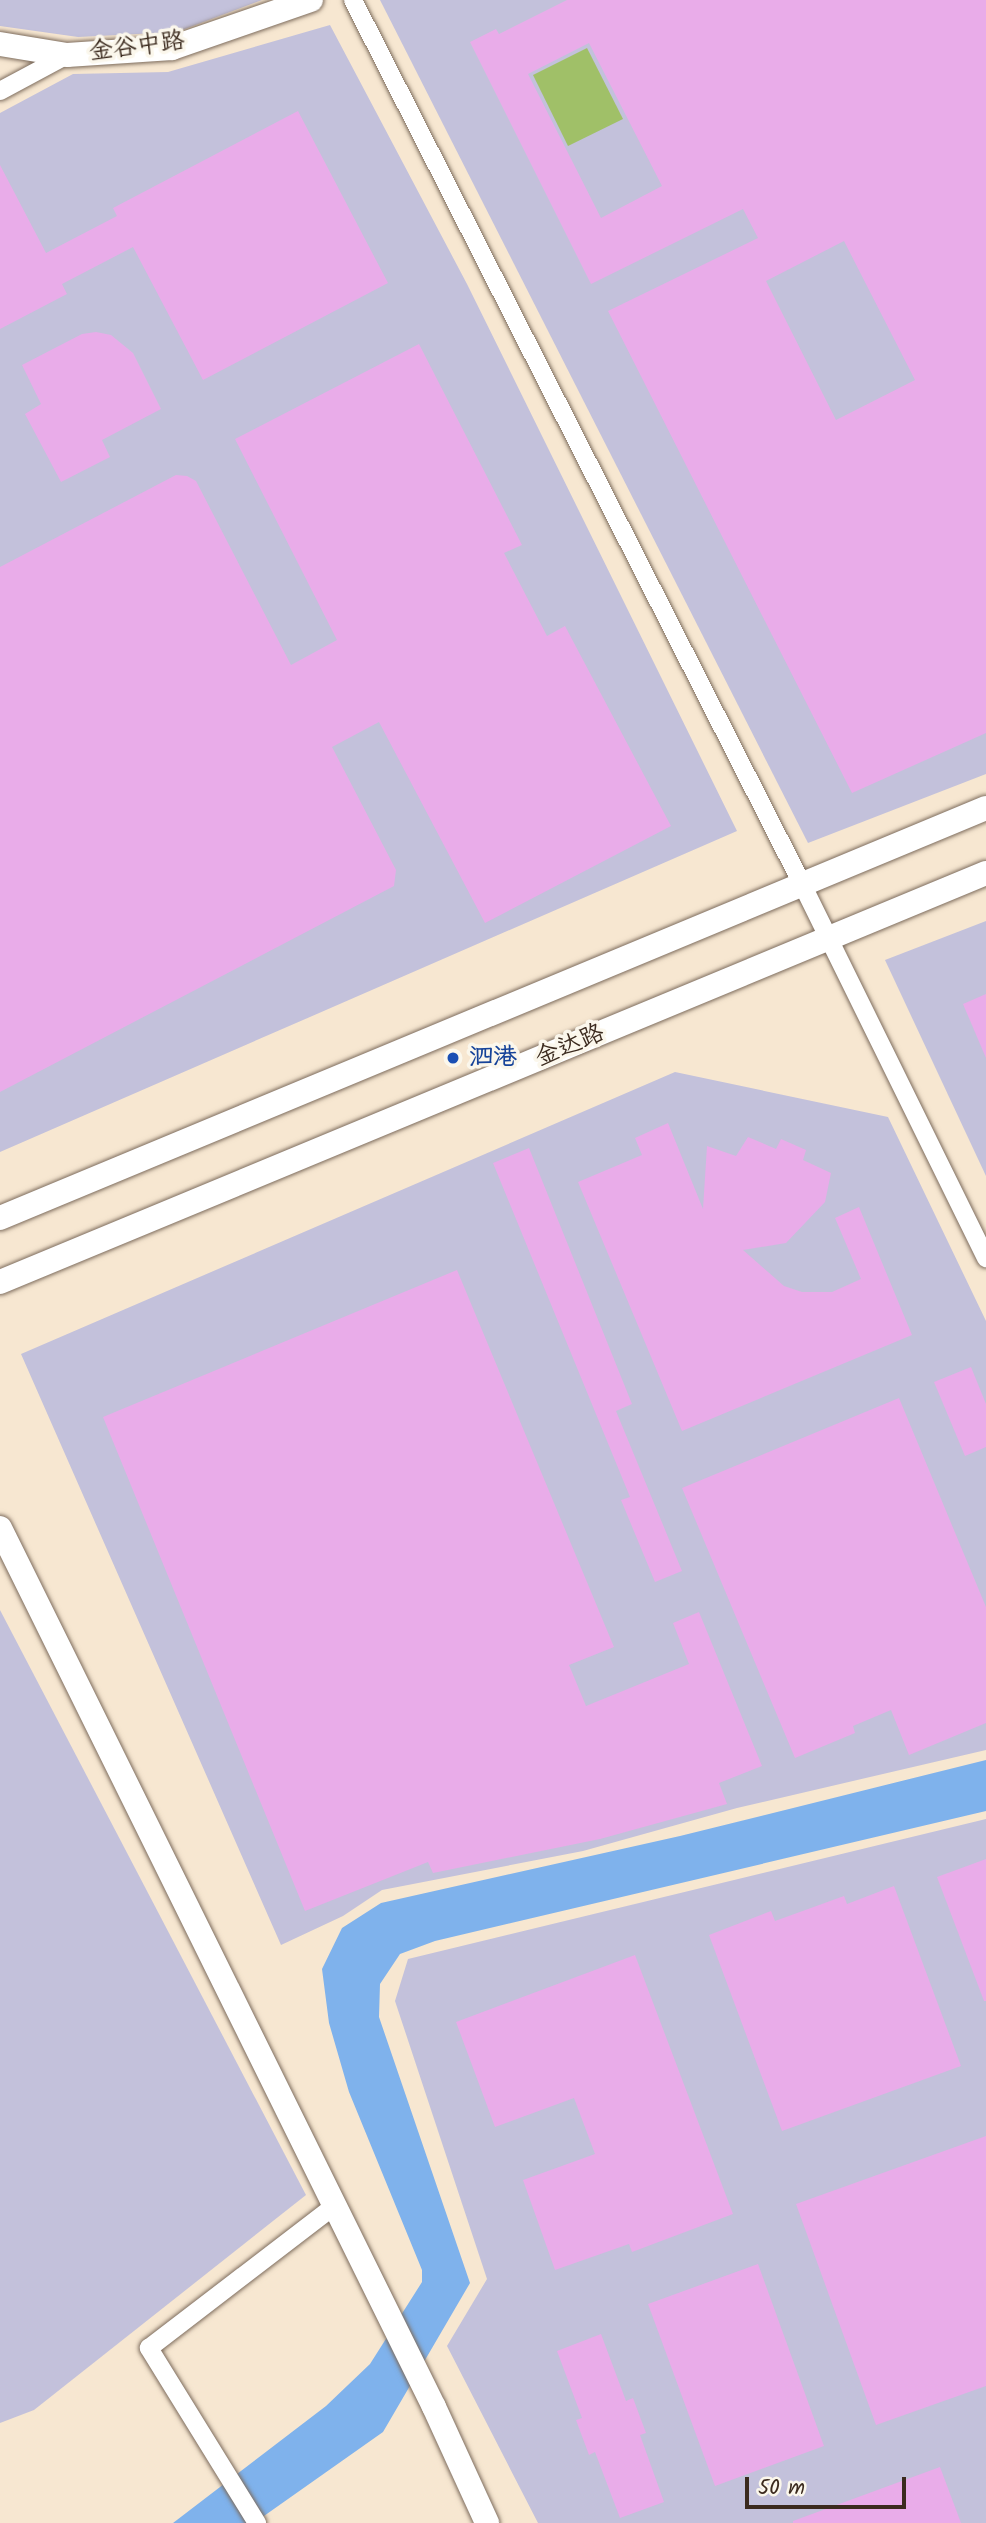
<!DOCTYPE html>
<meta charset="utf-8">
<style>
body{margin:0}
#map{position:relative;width:986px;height:2523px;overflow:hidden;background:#f7e7d1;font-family:Kalam,"LXGW WenKai TC",sans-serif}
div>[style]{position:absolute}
.industrial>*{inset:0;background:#c3c1db}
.green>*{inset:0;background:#a0c068}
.water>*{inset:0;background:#7fb2ec}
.building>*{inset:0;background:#e9ace9}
.roads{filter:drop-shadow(0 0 2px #7d6c5d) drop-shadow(0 0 2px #7d6c5d)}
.street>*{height:18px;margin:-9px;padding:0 9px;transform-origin:9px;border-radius:9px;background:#fff}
.secondary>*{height:24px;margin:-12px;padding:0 12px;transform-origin:12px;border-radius:12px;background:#fff}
.dots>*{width:19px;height:19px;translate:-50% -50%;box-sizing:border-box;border:4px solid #fbf7ec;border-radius:50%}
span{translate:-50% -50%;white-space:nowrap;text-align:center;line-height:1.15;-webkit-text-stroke:7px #fbf7ec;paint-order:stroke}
.street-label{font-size:24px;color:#3b2a1e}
.transit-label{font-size:24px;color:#164399;font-weight:700}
.left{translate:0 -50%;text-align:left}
.scale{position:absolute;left:745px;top:2477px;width:161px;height:32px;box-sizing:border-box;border:4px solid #3b2a1e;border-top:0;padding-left:9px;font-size:21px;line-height:24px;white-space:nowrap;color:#3b2a1e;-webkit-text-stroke:5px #fbf7ec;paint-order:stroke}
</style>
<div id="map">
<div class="industrial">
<div style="clip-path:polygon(0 0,262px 0,177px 32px,78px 37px,0 26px)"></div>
<div style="clip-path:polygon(380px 0,986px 0,986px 774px,808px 843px)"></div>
<div style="clip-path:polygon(330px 25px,467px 284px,737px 831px,0 1152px,0 113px,73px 74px,168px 72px)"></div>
<div style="clip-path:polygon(986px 921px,986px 1176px,885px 960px)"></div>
<div style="clip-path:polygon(675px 1072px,888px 1117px,986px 1321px,986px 1750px,737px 1808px,583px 1851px,382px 1890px,343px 1916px,281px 1945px,21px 1354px)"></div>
<div style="clip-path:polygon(0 1610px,306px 2195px,34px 2410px,0 2423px)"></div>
<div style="clip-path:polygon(986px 1819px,986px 2523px,538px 2523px,447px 2346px,487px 2279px,395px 2001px,408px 1959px)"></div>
</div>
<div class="green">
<div style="clip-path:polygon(587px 48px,623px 119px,568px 146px,533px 75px)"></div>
</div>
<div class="water">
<div style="clip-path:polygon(986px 1760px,986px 1811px,435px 1941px,400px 1954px,380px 1984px,379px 2017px,470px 2283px,383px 2432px,254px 2523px,173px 2523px,326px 2406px,370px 2364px,422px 2282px,422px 2270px,349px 2092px,329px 2023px,322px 1969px,342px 1928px,381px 1903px,680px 1836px)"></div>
</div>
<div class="building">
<div style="clip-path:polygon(evenodd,567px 0,986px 0,986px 733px,852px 793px,608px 311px,758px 238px,743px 209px,591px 284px,470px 42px,496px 29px,499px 34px,567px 0,589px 43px,662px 186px,601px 218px,528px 74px,589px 43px,567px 0,844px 241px,915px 380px,836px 420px,766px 281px,844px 241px)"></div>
<div style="clip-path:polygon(298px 111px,388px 283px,203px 380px,133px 247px,62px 284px,67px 294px,0 329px,0 165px,46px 253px,117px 216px,113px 208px)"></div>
<div style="clip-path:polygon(96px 332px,111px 335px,133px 353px,161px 409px,102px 440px,110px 457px,61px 482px,25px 414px,41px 404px,22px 365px,82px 334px)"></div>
<div style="clip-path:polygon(419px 344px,522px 545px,504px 553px,547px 636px,565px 626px,671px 826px,485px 923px,379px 722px,332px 747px,396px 870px,394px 886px,0 1092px,0 567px,176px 475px,187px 476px,196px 481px,291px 665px,337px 640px,235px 439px)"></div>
<div style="clip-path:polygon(986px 994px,986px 1058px,963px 1004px)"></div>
<div style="clip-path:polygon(668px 1123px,703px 1209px,707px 1146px,736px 1156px,748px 1137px,776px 1149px,781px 1139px,806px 1150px,803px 1160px,831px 1173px,825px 1202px,786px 1243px,743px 1250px,784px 1286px,802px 1292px,832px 1292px,861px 1279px,835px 1218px,859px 1207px,912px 1335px,682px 1431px,578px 1182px,642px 1155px,635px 1138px)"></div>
<div style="clip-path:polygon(529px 1148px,632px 1404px,616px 1411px,682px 1571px,655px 1582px,621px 1500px,630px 1497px,493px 1163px)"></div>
<div style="clip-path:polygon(457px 1270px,614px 1647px,569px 1665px,586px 1706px,689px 1664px,673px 1623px,699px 1612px,762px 1766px,719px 1783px,727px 1804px,600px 1839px,433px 1873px,428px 1862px,305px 1911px,103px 1417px)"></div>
<div style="clip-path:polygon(971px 1367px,986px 1404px,986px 1447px,965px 1456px,934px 1382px)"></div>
<div style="clip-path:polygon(899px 1398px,986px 1607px,986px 1723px,909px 1755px,891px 1710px,853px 1726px,855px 1733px,795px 1758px,682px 1488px)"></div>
<div style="clip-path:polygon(986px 1859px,986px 2001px,984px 2001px,937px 1877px)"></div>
<div style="clip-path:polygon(894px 1886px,961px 2066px,782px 2131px,709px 1935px,771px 1911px,775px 1921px,844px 1896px,847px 1904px)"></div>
<div style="clip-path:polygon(635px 1955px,733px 2214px,632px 2252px,629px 2244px,555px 2270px,523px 2180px,595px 2154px,574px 2098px,495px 2127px,456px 2022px)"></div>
<div style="clip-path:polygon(986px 2136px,986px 2386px,876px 2425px,796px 2204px)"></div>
<div style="clip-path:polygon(758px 2264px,824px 2446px,715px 2486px,648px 2304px)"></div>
<div style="clip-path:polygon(601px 2334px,626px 2401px,633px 2398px,646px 2433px,640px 2435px,664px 2502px,620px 2518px,595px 2452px,589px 2455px,576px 2420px,582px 2418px,557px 2351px)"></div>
<div style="clip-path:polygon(940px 2467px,961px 2523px,793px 2523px,793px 2521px)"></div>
</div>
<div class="roads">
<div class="street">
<div style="left:353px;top:0;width:991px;rotate:63.07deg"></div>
<div style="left:802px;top:884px;width:417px;rotate:63.8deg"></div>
<div style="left:0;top:91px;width:76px;rotate:-28.2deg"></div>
<div style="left:257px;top:2523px;width:206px;rotate:-121.7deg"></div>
<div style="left:149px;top:2348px;width:232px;rotate:-37.5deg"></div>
</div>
<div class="secondary">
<div style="left:0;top:44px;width:68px;rotate:9.3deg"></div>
<div style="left:67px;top:55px;width:105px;rotate:-3.8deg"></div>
<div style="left:172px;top:48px;width:147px;rotate:-19.1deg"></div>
<div style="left:0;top:1218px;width:1068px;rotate:-22.58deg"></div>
<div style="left:0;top:1282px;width:1067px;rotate:-22.53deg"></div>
<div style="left:0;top:1528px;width:980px;rotate:63.72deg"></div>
<div style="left:434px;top:2407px;width:128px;rotate:65.4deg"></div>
</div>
</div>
<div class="dots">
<div style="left:453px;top:1058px;background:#1a4fb4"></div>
</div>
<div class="street-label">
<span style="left:137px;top:47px;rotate:-7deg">金谷中路</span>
<span style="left:570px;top:1046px;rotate:-23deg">金达路</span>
</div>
<div class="transit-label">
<span class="left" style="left:469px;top:1058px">泗港</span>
</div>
<div class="scale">50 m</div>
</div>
